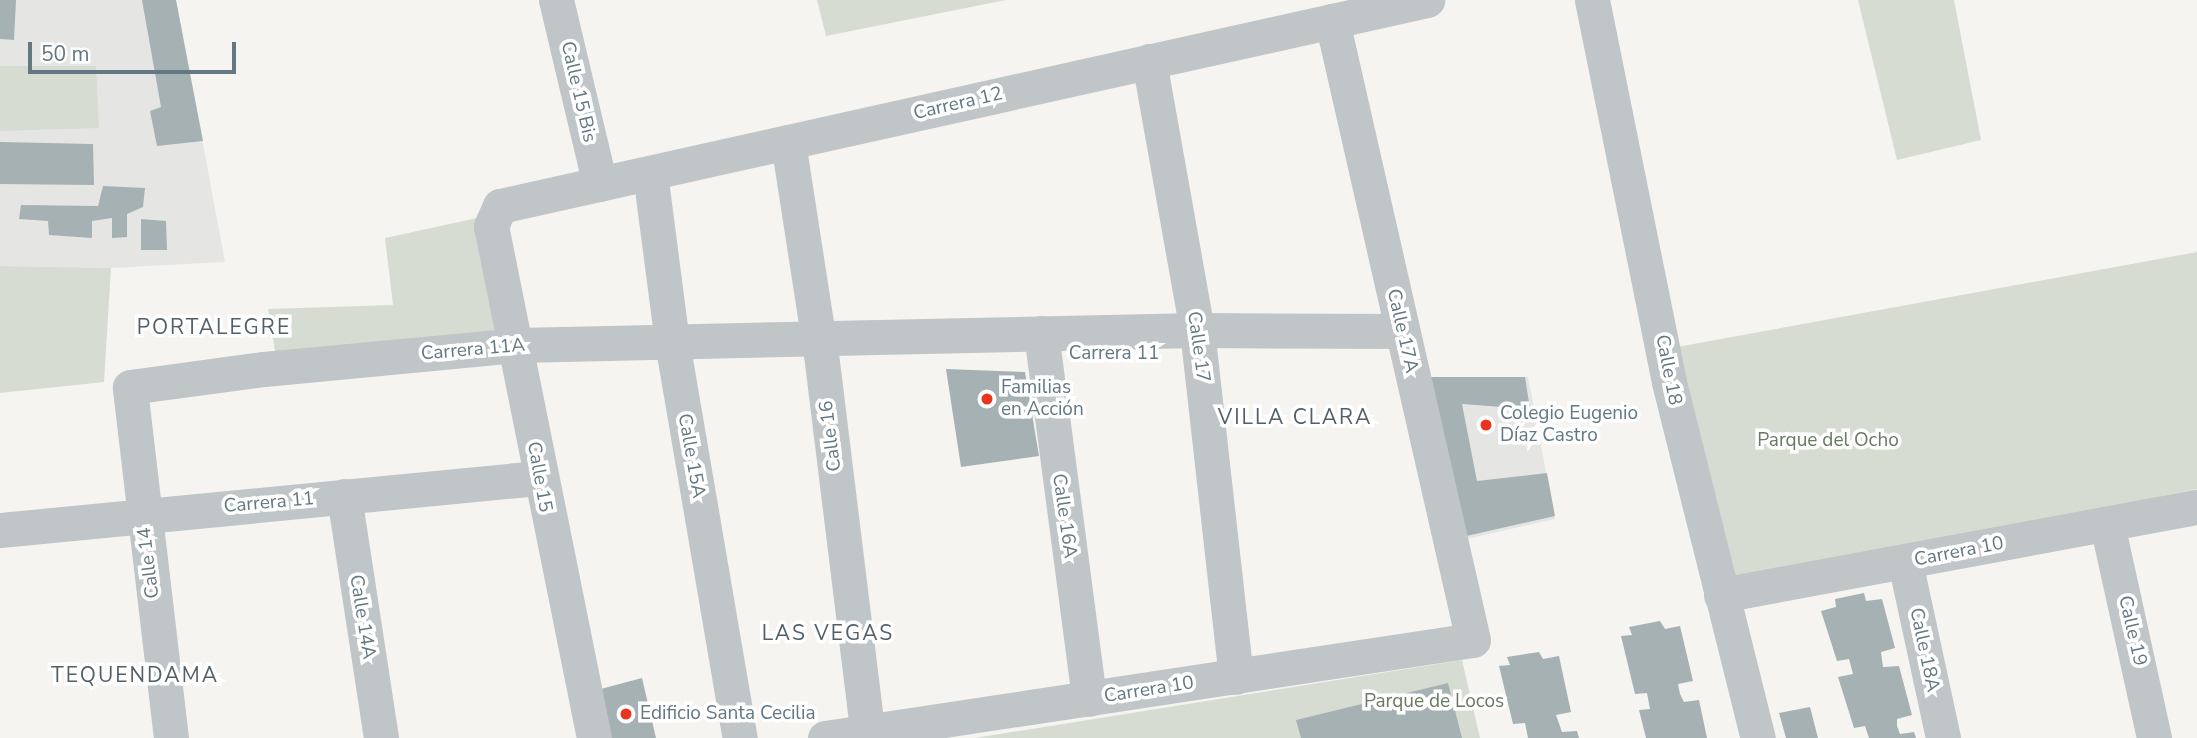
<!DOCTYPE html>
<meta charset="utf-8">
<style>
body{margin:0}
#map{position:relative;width:2197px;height:738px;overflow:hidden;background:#f5f4f1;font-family:"Nunito Sans",sans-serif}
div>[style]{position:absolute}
.built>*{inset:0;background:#e5e6e4}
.green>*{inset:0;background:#d7dcd2}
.building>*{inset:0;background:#a6b1b4}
.minor>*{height:35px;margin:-17.5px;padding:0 17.5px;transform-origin:17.5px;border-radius:17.5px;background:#c0c5c7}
.dots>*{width:19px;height:19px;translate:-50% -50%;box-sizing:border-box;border:4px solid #fff;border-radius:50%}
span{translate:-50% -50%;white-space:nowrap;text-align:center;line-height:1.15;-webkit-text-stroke:7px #fff;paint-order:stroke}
.street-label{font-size:19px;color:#637883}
.poi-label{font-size:19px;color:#637883}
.left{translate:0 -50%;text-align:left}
.park-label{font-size:19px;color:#697a62}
.neighbourhood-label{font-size:21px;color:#516068;letter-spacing:2px}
.scale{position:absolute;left:28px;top:42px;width:208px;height:32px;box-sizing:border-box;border:4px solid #637883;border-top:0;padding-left:9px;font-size:21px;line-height:24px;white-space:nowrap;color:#637883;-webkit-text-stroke:5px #fff;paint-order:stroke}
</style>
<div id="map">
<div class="built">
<div style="clip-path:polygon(0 0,176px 0,225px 262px,111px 268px,0 266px)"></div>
<div style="clip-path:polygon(1423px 377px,1528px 377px,1555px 519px,1462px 540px)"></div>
</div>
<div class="green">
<div style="clip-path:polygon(817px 0,1006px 0,826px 36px)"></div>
<div style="clip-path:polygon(1858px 0,1954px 0,1981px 140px,1897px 160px)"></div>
<div style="clip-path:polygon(0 66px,96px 66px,99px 128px,0 131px)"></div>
<div style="clip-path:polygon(477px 218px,499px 347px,278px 368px,268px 309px,393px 305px,385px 238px)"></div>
<div style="clip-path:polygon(2197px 252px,2197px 489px,1732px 584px,1677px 347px)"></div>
<div style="clip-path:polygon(0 266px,111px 268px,104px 382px,0 393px)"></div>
<div style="clip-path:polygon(1462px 660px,1480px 738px,975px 738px)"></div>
</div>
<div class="building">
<div style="clip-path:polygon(0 0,16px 0,14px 40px,0 39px)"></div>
<div style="clip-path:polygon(142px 0,176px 0,203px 141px,157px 146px,150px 111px,161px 107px)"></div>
<div style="clip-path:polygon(0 142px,93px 144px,94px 185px,0 184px)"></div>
<div style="clip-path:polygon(103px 186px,145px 188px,143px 207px,127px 214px,127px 237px,112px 238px,112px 218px,92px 221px,92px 238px,49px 235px,48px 221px,19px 219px,21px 205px,98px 206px)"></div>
<div style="clip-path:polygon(141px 219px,166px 221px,167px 250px,141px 250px)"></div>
<div style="clip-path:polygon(946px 369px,1025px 372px,1039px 456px,961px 467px)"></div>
<div style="clip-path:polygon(1423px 377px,1525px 377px,1530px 409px,1462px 404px,1477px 481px,1547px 473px,1555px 516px,1462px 537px)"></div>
<div style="clip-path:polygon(1864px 593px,1866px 601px,1882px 599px,1895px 648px,1881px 652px,1883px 667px,1899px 666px,1912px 715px,1897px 719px,1897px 726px,1900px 734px,1914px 732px,1916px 738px,1869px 738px,1865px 726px,1854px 728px,1838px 677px,1853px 674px,1849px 659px,1837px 661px,1821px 611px,1836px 607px,1835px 599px)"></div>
<div style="clip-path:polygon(1660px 621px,1665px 629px,1680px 626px,1693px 681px,1678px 684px,1680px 694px,1684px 702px,1699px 700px,1707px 738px,1646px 738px,1639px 710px,1650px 709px,1647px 693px,1635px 694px,1621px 636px,1632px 635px,1629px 627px)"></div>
<div style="clip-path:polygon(1539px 652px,1543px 659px,1559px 656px,1571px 712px,1556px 715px,1562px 732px,1577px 731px,1579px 738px,1528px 738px,1525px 723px,1513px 724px,1499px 666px,1510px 665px,1507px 657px)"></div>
<div style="clip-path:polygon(642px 678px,656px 738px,608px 738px,597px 690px)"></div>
<div style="clip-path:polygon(1448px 683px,1462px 738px,1301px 738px,1296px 720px)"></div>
<div style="clip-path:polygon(1810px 707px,1818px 738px,1786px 738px,1779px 713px)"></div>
</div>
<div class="minor">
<div style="left:556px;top:0;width:189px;rotate:76.6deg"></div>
<div style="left:1592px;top:0;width:390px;rotate:78.6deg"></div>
<div style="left:1669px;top:382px;width:367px;rotate:76deg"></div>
<div style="left:1149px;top:61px;width:273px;rotate:79.9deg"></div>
<div style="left:1197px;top:330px;width:349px;rotate:83.6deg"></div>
<div style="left:788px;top:142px;width:215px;rotate:81.2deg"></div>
<div style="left:821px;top:354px;width:380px;rotate:83deg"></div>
<div style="left:650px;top:173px;width:170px;rotate:82.6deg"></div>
<div style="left:672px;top:342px;width:402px;rotate:80.3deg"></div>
<div style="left:1041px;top:333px;width:369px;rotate:82.5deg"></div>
<div style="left:344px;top:496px;width:245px;rotate:81.3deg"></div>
<div style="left:2107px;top:524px;width:219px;rotate:77.6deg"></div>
<div style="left:0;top:530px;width:541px;rotate:-5.52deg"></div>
<div style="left:1905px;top:562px;width:180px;rotate:77.8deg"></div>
<div style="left:1721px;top:595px;width:484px;rotate:-10.5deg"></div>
<div style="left:171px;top:738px;width:353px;rotate:-96.7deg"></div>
<div style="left:130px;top:387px;width:135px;rotate:-7.7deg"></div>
<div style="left:264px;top:369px;width:255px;rotate:-5.4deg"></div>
<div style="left:518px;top:345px;width:679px;rotate:-1.27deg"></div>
<div style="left:1197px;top:330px;width:205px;rotate:0.3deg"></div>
<div style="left:594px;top:738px;width:522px;rotate:-101.37deg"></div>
<div style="left:491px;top:226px;width:22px;rotate:-66deg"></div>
<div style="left:500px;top:206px;width:950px;rotate:-12.53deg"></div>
<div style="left:825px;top:738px;width:655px;rotate:-8.6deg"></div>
<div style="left:1473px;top:640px;width:635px;rotate:-102.83deg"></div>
</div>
<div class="dots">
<div style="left:987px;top:399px;background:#e9351d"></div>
<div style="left:1486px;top:425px;background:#e9351d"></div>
<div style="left:626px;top:714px;background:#e9351d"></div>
</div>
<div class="street-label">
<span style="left:578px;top:92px;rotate:77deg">Calle 15 Bis</span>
<span style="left:958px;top:104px;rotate:-13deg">Carrera 12</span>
<span style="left:1402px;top:331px;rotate:77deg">Calle 17A</span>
<span style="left:1198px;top:347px;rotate:82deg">Calle 17</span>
<span style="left:473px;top:350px;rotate:-5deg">Carrera 11A</span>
<span style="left:1114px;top:354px">Carrera 11</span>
<span style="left:1668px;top:370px;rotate:79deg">Calle 18</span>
<span style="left:831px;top:436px;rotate:-97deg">Calle 16</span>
<span style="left:691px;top:456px;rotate:80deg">Calle 15A</span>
<span style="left:539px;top:477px;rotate:80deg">Calle 15</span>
<span style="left:269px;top:503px;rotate:-5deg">Carrera 11</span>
<span style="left:1064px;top:516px;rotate:82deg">Calle 16A</span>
<span style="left:1959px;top:552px;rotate:-11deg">Carrera 10</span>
<span style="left:149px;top:563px;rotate:-97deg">Calle 14</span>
<span style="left:362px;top:617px;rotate:81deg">Calle 14A</span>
<span style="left:2132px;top:631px;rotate:77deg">Calle 19</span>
<span style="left:1924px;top:650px;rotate:78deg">Calle 18A</span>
<span style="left:1149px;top:690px;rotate:-9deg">Carrera 10</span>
</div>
<div class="poi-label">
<span class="left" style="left:1001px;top:399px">Familias<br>en Acción</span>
<span class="left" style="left:1500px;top:425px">Colegio Eugenio<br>Díaz Castro</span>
<span class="left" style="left:640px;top:714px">Edificio Santa Cecilia</span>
</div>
<div class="park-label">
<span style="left:1828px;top:441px">Parque del Ocho</span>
<span style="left:1434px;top:702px">Parque de Locos</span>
</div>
<div class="neighbourhood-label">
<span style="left:214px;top:327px">PORTALEGRE</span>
<span style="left:1295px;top:417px">VILLA CLARA</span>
<span style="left:828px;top:633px">LAS VEGAS</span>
<span style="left:135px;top:675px">TEQUENDAMA</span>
</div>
<div class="scale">50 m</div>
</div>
